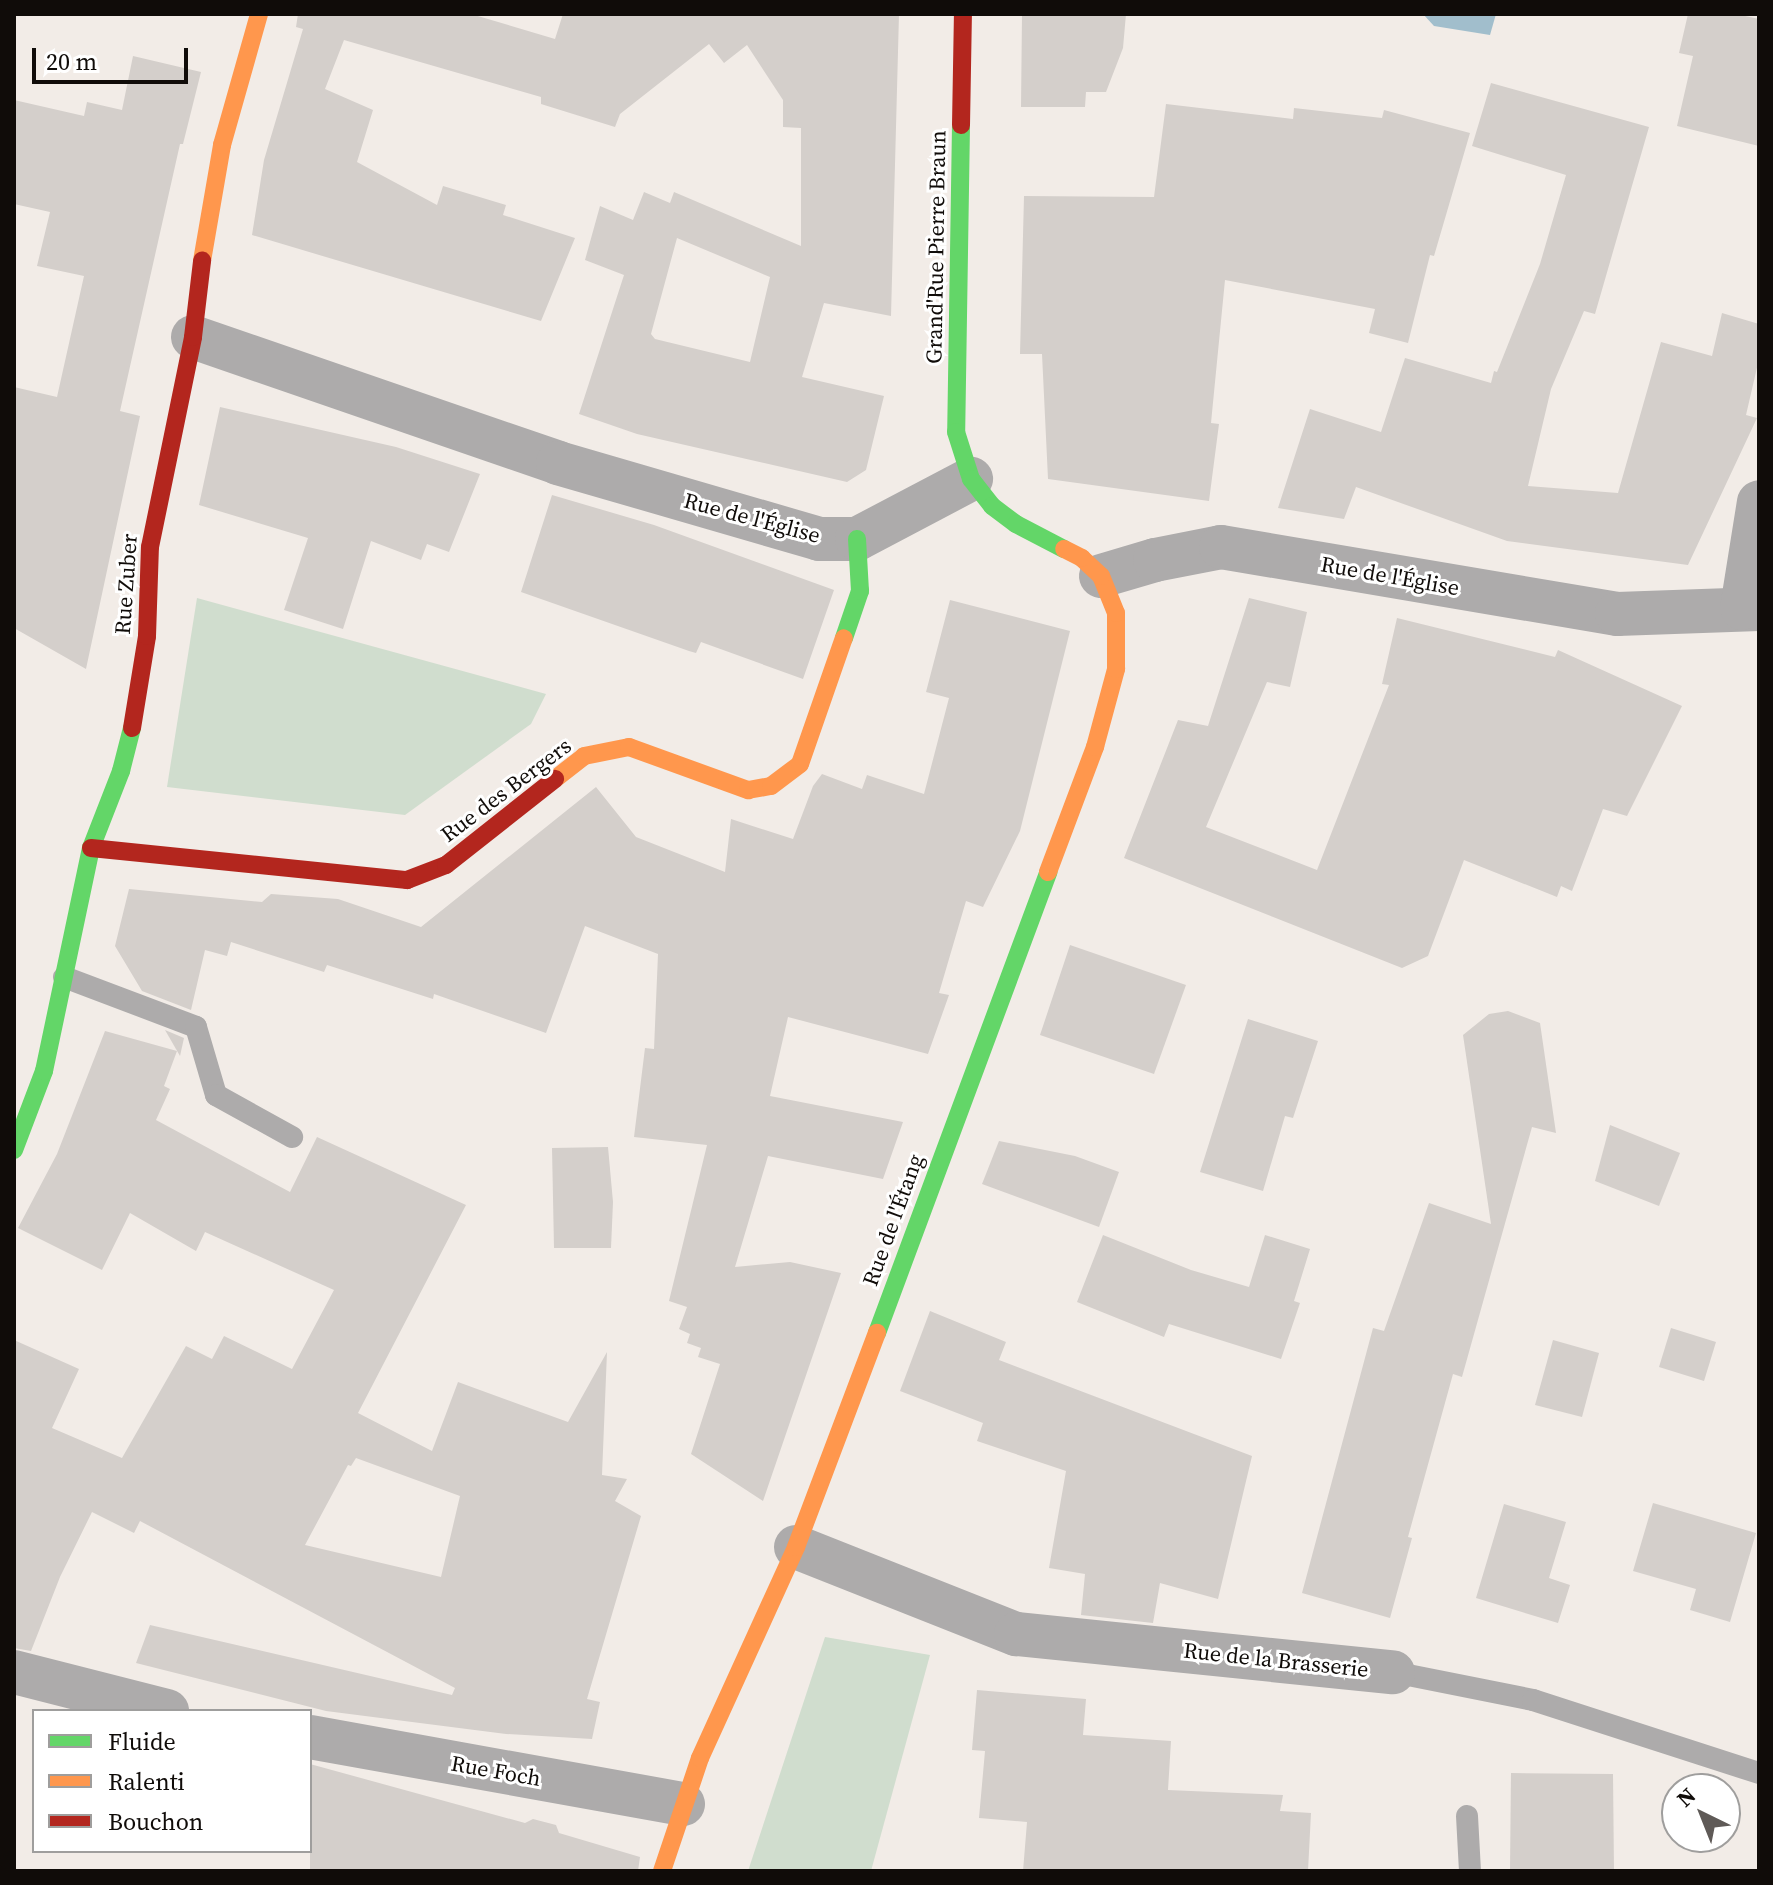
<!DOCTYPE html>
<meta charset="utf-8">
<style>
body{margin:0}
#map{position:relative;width:1773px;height:1885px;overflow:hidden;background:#f2ece7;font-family:"Source Serif 4",serif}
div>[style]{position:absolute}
.green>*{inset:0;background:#d0ddce}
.water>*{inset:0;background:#a1becc}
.building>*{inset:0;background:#d4cfcb}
.lane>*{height:22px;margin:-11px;padding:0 11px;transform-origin:11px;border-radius:11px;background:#adabab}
.street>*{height:44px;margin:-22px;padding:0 22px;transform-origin:22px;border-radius:22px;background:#adabab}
.fast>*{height:18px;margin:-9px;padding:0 9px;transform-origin:9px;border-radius:9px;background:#63d668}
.slow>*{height:18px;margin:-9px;padding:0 9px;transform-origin:9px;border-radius:9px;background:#ff974d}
.jam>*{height:18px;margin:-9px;padding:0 9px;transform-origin:9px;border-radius:9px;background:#b3261e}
span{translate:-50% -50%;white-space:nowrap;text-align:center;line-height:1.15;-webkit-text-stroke:6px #fff;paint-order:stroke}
.street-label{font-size:22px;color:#100c09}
.frame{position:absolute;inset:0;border:16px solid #100c09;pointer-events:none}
.legend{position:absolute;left:32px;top:1709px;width:280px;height:144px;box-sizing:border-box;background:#fff;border:2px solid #9f9e9d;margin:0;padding:10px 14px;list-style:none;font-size:24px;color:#100c09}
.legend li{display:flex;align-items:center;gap:16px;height:40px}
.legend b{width:40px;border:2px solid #9f9e9d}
.north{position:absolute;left:1661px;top:1773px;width:80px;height:80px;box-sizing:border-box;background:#fff;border:2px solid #9f9e9d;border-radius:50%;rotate:317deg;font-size:22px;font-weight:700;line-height:32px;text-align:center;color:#100c09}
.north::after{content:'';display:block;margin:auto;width:28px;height:36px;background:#5f5a57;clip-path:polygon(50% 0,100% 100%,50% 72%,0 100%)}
.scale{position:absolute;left:32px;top:48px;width:156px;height:36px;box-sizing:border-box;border:4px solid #100c09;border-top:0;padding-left:10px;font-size:24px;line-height:28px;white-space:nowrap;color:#100c09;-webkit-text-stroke:6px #fff;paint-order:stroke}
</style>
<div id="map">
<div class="green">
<div style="clip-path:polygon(197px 598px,546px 694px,531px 724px,405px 815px,167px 787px)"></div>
<div style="clip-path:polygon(825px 1637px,930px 1655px,871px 1871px,748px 1871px)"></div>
</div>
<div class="water">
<div style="clip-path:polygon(1423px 14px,1496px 14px,1490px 35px,1434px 26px)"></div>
</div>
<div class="building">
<div style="clip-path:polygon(evenodd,298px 14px,471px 14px,555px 39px,563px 14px,899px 14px,891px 316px,824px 303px,802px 377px,884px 396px,866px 470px,847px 482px,637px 434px,579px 414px,624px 275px,585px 260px,600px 206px,633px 220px,644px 192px,670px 203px,674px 192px,801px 246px,801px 128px,783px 127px,783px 100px,747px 45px,724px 63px,709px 44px,620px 114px,615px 127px,541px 104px,541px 97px,344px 40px,325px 89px,373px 110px,357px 162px,437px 205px,443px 186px,506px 205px,503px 215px,575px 238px,541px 321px,252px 235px,264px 160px,303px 29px,296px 27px,298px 14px,677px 238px,770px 277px,750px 362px,655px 339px,651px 334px,677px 238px)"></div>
<div style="clip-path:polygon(1022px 14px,1126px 14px,1123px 48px,1106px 92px,1086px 92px,1085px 107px,1021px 107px)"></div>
<div style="clip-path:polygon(1688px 14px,1736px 14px,1759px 19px,1759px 146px,1677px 126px,1693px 56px,1679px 53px)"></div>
<div style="clip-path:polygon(133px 56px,201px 72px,183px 144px,180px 144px,120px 411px,140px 416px,86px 669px,14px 628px,14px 387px,57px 397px,84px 276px,37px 266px,50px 212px,14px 204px,14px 100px,84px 116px,87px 102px,122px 110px)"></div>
<div style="clip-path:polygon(1491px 83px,1649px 127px,1595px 314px,1584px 311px,1551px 389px,1528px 486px,1618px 493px,1661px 342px,1712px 356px,1722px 313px,1759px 324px,1759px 359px,1746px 415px,1757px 418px,1688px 565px,1507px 541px,1356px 487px,1344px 519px,1278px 508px,1310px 409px,1381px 432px,1405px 358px,1491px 383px,1494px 371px,1497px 372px,1540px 264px,1566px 175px,1472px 146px)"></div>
<div style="clip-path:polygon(1166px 104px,1293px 119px,1294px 108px,1382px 118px,1384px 110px,1470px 133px,1434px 256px,1430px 255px,1408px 343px,1369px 333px,1375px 309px,1225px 280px,1211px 423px,1219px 424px,1209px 501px,1048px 479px,1042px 354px,1020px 354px,1024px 196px,1154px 197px)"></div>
<div style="clip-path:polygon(220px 407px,396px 447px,480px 474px,449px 552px,427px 544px,421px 560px,371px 541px,343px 629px,284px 610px,308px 538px,199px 505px)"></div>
<div style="clip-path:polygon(552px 495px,654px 525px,834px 590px,803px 679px,701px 642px,696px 653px,689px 651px,521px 592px)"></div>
<div style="clip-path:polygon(1249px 598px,1307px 612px,1290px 687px,1267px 682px,1206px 827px,1317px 870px,1389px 685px,1382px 684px,1397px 618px,1555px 657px,1558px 650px,1682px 706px,1627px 816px,1603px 809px,1572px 891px,1561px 886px,1557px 897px,1464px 860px,1428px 956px,1402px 968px,1124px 858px,1178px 720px,1208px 726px)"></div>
<div style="clip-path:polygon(950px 600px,1070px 631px,1020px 831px,983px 907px,966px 901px,939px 993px,949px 995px,928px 1054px,788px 1017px,770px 1096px,903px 1122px,883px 1179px,768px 1156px,735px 1267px,790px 1262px,841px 1273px,763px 1501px,691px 1454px,720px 1364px,698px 1357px,701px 1348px,687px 1343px,690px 1334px,679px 1329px,687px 1307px,669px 1301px,707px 1145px,634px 1137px,645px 1048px,654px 1049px,658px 954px,585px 926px,546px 1033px,434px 994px,433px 999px,327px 965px,324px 972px,231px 942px,227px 956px,205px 950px,191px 1010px,142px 991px,115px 946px,129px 889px,262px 902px,271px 894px,338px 899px,421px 927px,596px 787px,636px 837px,725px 872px,731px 819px,793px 839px,813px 786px,822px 774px,862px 789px,867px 775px,924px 794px,949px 698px,926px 692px)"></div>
<div style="clip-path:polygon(1070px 945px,1186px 985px,1154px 1074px,1040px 1035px)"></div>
<div style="clip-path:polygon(1508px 1011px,1540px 1023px,1556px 1133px,1532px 1127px,1462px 1377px,1453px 1374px,1408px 1537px,1412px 1538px,1390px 1618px,1302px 1593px,1373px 1328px,1384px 1331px,1429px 1203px,1491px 1224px,1463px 1035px,1489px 1014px)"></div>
<div style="clip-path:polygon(1248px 1019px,1318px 1041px,1293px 1118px,1285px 1116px,1263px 1191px,1200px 1172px)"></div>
<div style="clip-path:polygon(165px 1030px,184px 1038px,180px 1056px)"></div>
<div style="clip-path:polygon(evenodd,105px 1031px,177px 1051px,164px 1086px,170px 1089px,156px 1120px,290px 1192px,317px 1137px,466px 1205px,358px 1413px,432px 1451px,458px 1382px,568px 1422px,607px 1352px,602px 1475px,627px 1479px,615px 1501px,641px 1516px,587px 1699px,600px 1702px,592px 1739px,506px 1734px,326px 1711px,136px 1663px,150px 1625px,452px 1695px,455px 1688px,140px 1521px,134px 1533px,92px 1512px,60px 1577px,31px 1651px,14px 1648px,14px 1340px,79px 1369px,52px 1428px,122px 1458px,186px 1346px,212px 1359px,224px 1336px,292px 1369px,334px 1290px,205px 1232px,196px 1251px,130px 1213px,102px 1270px,18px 1228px,57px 1154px,105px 1031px,356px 1458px,460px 1496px,441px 1577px,305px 1545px,348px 1465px,351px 1466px,356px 1458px)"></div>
<div style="clip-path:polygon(1610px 1125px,1680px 1153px,1659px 1206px,1595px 1181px)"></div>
<div style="clip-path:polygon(999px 1141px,1075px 1156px,1119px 1172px,1099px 1227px,982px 1184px)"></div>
<div style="clip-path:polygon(608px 1147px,613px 1202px,611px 1248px,554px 1248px,552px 1148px)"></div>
<div style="clip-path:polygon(1103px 1235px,1191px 1270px,1249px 1287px,1265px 1235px,1310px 1249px,1294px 1301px,1300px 1303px,1281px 1359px,1169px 1324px,1164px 1337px,1077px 1302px)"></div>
<div style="clip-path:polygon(930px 1311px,1006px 1342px,999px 1360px,1252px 1456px,1218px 1599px,1160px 1583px,1153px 1623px,1081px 1615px,1085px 1574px,1049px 1568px,1066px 1471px,977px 1441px,983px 1423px,900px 1391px)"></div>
<div style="clip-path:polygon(1671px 1328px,1716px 1342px,1704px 1381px,1659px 1367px)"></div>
<div style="clip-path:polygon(1553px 1340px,1599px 1353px,1582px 1417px,1535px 1405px)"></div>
<div style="clip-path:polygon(1653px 1503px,1756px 1533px,1730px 1622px,1690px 1610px,1696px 1589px,1633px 1571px)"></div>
<div style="clip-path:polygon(1504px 1504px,1566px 1522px,1549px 1578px,1570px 1585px,1558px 1623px,1476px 1598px)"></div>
<div style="clip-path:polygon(977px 1690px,1086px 1699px,1083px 1735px,1171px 1741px,1168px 1790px,1283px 1795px,1280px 1811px,1311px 1813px,1308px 1871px,1023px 1871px,1027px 1822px,979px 1818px,985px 1751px,972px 1750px)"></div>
<div style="clip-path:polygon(310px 1764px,525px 1823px,533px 1819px,556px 1825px,559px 1833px,640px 1857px,638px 1871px,310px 1871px)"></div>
<div style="clip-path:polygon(1511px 1773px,1613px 1774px,1614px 1871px,1510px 1871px)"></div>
</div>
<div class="lane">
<div style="left:64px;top:977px;width:141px;rotate:20.7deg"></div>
<div style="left:196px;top:1027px;width:71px;rotate:73.6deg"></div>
<div style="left:216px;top:1095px;width:87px;rotate:28.9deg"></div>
<div style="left:1393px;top:1672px;width:143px;rotate:11.3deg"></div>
<div style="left:1533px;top:1700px;width:237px;rotate:17.9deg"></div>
<div style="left:1467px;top:1816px;width:55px;rotate:86.9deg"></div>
</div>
<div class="street">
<div style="left:193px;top:337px;width:386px;rotate:19deg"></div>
<div style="left:558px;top:463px;width:272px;rotate:16.2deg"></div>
<div style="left:819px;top:539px;width:38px"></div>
<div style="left:857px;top:539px;width:129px;rotate:-27.8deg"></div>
<div style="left:1101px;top:576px;width:56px;rotate:-16.5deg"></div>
<div style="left:1155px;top:560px;width:67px;rotate:-11.1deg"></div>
<div style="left:1221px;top:547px;width:402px;rotate:9.6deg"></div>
<div style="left:1617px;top:614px;width:142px;rotate:-2deg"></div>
<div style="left:1742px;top:608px;width:107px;rotate:-80.9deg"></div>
<div style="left:796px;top:1547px;width:237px;rotate:21.6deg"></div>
<div style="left:1016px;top:1634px;width:379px;rotate:5.8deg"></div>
<div style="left:14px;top:1672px;width:158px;rotate:14.3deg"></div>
<div style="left:310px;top:1737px;width:379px;rotate:10.2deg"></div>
</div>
<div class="fast">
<div style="left:961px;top:125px;width:307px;rotate:90.9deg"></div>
<div style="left:956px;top:432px;width:49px;rotate:72.3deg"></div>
<div style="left:971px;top:479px;width:34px;rotate:52deg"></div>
<div style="left:992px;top:506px;width:30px;rotate:37deg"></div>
<div style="left:1016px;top:524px;width:54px;rotate:27.5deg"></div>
<div style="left:844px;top:638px;width:50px;rotate:-71.2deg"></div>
<div style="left:860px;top:591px;width:52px;rotate:-93.3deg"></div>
<div style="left:14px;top:1150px;width:85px;rotate:-69.2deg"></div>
<div style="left:44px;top:1071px;width:228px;rotate:-78.1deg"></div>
<div style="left:91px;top:848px;width:83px;rotate:-68.7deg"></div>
<div style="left:121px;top:771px;width:44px;rotate:-75.7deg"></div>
<div style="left:877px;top:1333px;width:492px;rotate:-69.6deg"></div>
</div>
<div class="slow">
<div style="left:202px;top:261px;width:118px;rotate:-80.2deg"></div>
<div style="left:222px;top:145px;width:136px;rotate:-74.2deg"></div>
<div style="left:555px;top:779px;width:37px;rotate:-38deg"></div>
<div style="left:584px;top:756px;width:46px;rotate:-11.3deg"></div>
<div style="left:629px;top:747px;width:127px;rotate:19.9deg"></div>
<div style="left:748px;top:790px;width:23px;rotate:-10deg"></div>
<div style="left:771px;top:786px;width:36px;rotate:-37deg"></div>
<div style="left:800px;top:764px;width:133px;rotate:-70.8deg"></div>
<div style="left:1048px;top:872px;width:134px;rotate:-69.4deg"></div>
<div style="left:1095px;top:747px;width:81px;rotate:-74.9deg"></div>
<div style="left:1116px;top:669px;width:56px;rotate:-90deg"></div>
<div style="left:1116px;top:613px;width:40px;rotate:-112deg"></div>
<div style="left:1101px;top:576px;width:26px;rotate:-137deg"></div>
<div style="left:1082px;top:558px;width:20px;rotate:-153deg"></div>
<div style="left:662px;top:1871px;width:119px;rotate:-71.4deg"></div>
<div style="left:700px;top:1758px;width:232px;rotate:-65.5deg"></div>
<div style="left:796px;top:1547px;width:229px;rotate:-69.3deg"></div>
</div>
<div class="jam">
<div style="left:961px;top:125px;width:111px;rotate:-89deg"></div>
<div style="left:132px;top:728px;width:93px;rotate:-80.7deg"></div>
<div style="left:147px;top:636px;width:89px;rotate:-88.1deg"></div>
<div style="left:150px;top:547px;width:214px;rotate:-78.4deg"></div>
<div style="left:193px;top:337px;width:77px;rotate:-83.2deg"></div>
<div style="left:91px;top:848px;width:318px;rotate:5.8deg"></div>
<div style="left:407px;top:880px;width:42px;rotate:-21deg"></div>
<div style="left:446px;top:865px;width:139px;rotate:-38.3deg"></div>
</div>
<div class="street-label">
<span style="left:936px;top:247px;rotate:-89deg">Grand'Rue Pierre Braun</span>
<span style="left:752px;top:518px;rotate:15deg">Rue de l'Église</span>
<span style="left:1390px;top:576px;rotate:10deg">Rue de l'Église</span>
<span style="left:126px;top:584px;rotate:-86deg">Rue Zuber</span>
<span style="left:506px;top:790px;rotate:-37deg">Rue des Bergers</span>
<span style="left:893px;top:1220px;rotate:-70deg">Rue de l'Étang</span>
<span style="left:1276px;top:1660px;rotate:6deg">Rue de la Brasserie</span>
<span style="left:496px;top:1771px;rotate:10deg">Rue Foch</span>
</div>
<div class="frame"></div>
<ul class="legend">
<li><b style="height:10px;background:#63d668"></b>Fluide</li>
<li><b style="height:10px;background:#ff974d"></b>Ralenti</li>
<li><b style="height:10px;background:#b3261e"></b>Bouchon</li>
</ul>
<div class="north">N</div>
<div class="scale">20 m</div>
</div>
